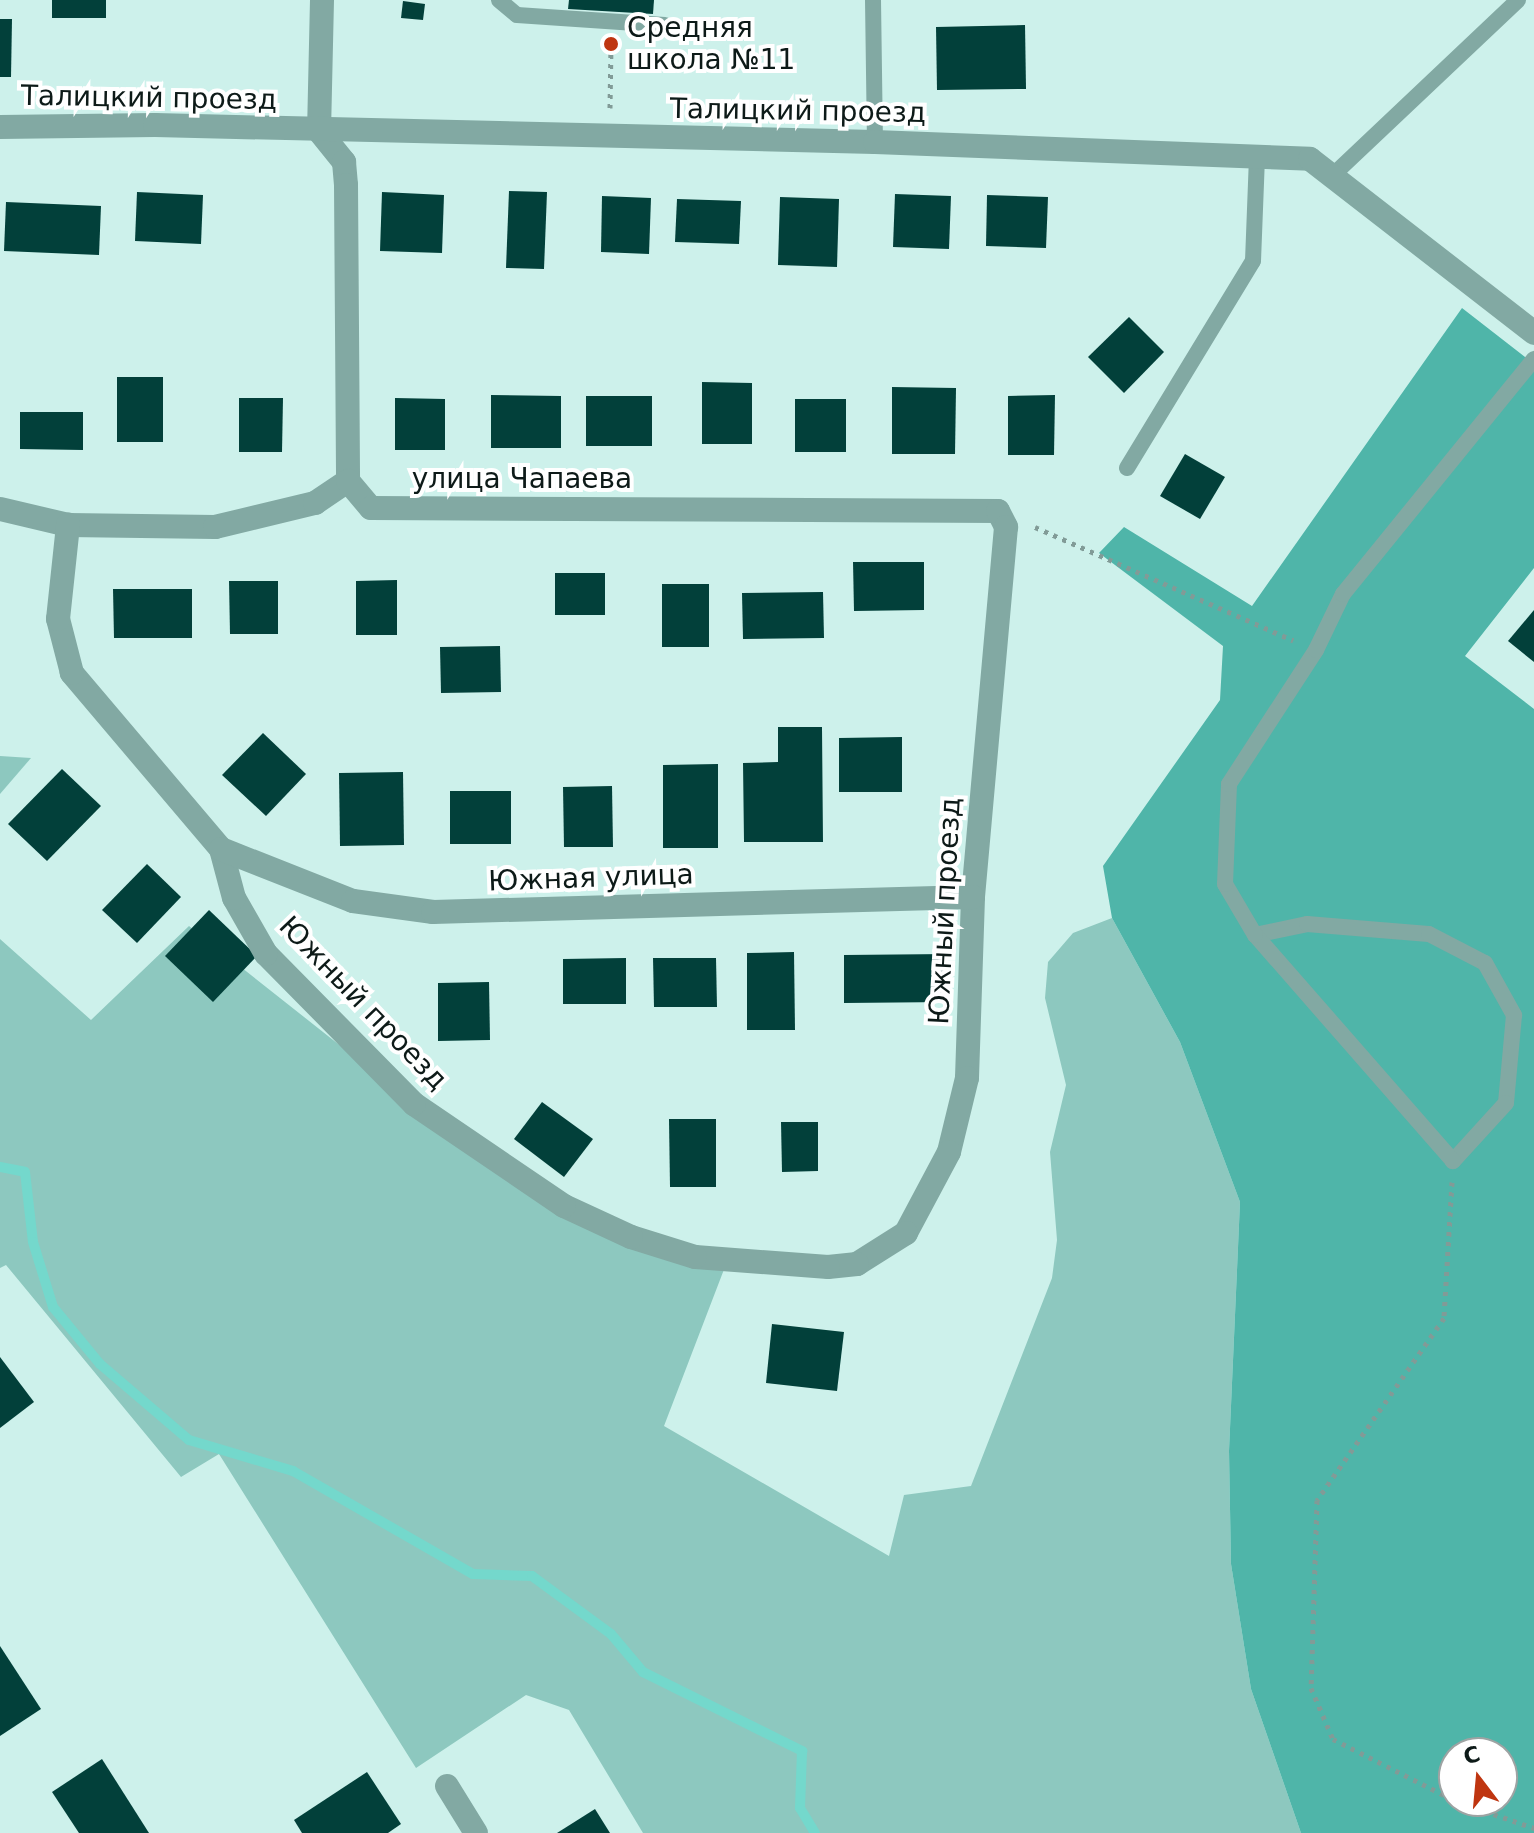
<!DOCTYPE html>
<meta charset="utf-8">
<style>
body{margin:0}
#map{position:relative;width:1534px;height:1833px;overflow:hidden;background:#cdf1eb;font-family:"DejaVu Sans",sans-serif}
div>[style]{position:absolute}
.green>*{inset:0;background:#8dc8bf}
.forest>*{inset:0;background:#4fb5a9}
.stream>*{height:10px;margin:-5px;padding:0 5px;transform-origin:5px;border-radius:5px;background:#74d8cc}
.building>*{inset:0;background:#02403a}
.path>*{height:5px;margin-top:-2.5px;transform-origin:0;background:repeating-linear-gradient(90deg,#819b97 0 4px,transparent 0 10px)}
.lane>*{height:16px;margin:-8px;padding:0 8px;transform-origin:8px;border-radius:8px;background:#82a9a3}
.street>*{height:24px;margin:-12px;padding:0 12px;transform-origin:12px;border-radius:12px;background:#82a9a3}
.dots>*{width:22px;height:22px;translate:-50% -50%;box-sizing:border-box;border:4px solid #fff;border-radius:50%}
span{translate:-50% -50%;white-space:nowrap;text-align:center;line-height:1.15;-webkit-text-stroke:8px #fff;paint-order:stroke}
.poi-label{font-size:28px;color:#0d1a18}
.left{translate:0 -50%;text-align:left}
.street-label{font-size:28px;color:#0d1a18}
.north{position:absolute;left:1438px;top:1737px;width:80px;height:80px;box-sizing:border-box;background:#fff;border:2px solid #9ea3a3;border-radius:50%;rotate:344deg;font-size:22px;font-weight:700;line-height:32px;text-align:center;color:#0d1a18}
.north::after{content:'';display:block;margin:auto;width:28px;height:36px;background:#bf3510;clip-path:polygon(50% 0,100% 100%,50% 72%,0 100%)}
</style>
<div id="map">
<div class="green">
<div style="clip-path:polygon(0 756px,31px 758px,0 794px)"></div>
<div style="clip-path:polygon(1112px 918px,1180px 1042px,1240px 1202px,1229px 1451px,1231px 1564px,1251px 1689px,1301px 1833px,643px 1833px,569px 1710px,526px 1695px,416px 1768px,219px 1454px,181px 1477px,6px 1265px,0 1268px,0 939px,91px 1020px,189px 926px,414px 1104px,563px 1206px,728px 1259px,664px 1426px,889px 1556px,904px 1495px,971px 1486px,1052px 1278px,1057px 1240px,1050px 1152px,1066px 1085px,1045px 998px,1048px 962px,1073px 933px)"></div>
</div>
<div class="forest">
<div style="clip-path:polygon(evenodd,1462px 308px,1534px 364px,1534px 568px,1465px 656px,1534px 709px,1534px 1833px,1301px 1833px,1251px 1689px,1231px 1564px,1229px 1451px,1240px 1202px,1180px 1042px,1112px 918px,1103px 866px,1220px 700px,1223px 646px,1099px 553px,1124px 527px,1252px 606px,1462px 308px,1454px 1753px,1502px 1753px,1502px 1801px,1454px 1801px,1454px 1753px)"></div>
</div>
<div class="stream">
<div style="left:0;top:1167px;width:25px;rotate:11deg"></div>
<div style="left:25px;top:1172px;width:70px;rotate:83.5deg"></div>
<div style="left:33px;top:1242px;width:68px;rotate:72.9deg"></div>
<div style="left:53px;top:1307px;width:74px;rotate:50.5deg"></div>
<div style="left:100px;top:1364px;width:117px;rotate:40.5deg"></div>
<div style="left:189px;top:1440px;width:109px;rotate:16.6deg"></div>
<div style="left:293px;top:1471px;width:207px;rotate:29.8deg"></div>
<div style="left:473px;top:1574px;width:59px;rotate:1.9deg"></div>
<div style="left:532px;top:1576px;width:98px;rotate:36.3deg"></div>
<div style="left:611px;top:1634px;width:50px;rotate:49.9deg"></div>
<div style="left:643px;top:1672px;width:178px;rotate:26.4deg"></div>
<div style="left:802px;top:1751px;width:57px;rotate:92deg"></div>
<div style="left:800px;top:1808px;width:29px;rotate:59deg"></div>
</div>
<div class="building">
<div style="clip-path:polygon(52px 0,106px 0,106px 18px,52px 18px)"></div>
<div style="clip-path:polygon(569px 0,654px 0,653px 14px,568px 9px)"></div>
<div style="clip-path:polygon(403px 1px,425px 4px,423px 20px,401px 18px)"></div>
<div style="clip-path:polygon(0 19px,12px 19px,11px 77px,0 77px)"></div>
<div style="clip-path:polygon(1025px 25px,1026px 89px,937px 90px,936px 27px)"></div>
<div style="clip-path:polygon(509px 191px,547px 192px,544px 269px,506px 268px)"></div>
<div style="clip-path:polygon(137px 192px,203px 195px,201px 244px,135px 241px)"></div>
<div style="clip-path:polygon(382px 192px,444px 195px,442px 253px,380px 251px)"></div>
<div style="clip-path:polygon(895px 194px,951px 196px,949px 249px,893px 247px)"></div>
<div style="clip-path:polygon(987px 195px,1048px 197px,1046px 248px,986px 246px)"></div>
<div style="clip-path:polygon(602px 196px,651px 198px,649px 254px,601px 252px)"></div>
<div style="clip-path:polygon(780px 197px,839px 199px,837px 267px,778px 265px)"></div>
<div style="clip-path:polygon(677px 199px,741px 201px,739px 244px,675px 242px)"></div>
<div style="clip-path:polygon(6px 202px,101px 206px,99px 255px,4px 251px)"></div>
<div style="clip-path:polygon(1129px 317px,1164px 352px,1124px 393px,1088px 357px)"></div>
<div style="clip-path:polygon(117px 377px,163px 377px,163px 442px,117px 442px)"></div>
<div style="clip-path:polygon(702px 382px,752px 383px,752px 444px,702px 444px)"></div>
<div style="clip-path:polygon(892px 387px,956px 388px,955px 454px,892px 454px)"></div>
<div style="clip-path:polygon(491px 395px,561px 396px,561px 448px,491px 448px)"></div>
<div style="clip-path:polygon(1055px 395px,1054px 455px,1008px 455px,1008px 396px)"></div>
<div style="clip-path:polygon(586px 396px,652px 396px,652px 446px,586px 446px)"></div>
<div style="clip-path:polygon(239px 398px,283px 398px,282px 452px,239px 452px)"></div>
<div style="clip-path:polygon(395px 398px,445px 399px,445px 450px,395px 450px)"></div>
<div style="clip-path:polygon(795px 399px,846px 399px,846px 452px,795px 452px)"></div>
<div style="clip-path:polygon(20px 412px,83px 412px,83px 450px,20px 449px)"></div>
<div style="clip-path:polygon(1185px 454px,1225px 477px,1200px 519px,1160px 496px)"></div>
<div style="clip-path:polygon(853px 562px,924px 562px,924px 610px,854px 611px)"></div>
<div style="clip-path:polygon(555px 573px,605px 573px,605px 615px,555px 615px)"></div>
<div style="clip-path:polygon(397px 580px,397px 635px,356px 635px,356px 581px)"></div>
<div style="clip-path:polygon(229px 581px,278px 581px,278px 634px,230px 634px)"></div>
<div style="clip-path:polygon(662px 584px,709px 584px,709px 647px,662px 647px)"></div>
<div style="clip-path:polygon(113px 589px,192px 589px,192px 638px,114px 638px)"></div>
<div style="clip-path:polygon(823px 592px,824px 638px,743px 639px,742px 593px)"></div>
<div style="clip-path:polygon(1534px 610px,1534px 662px,1508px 641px)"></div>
<div style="clip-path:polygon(500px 646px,501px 692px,441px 693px,440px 647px)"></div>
<div style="clip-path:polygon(778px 727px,822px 727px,823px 842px,744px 842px,743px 763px,778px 762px)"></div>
<div style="clip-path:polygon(263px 733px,306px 774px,266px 816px,222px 775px)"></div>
<div style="clip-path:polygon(902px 737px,902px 792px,839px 792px,839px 738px)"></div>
<div style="clip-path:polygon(718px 764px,718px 848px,663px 848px,663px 765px)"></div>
<div style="clip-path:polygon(62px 769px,101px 806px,47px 861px,8px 824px)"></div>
<div style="clip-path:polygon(403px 772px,404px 845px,340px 846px,339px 773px)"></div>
<div style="clip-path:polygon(612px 786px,613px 847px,564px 847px,563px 787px)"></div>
<div style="clip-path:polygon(450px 791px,511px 791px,511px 844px,450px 844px)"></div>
<div style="clip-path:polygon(147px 864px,181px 897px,137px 943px,102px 910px)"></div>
<div style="clip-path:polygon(209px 910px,257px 956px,213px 1002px,165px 956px)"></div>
<div style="clip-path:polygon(794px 952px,795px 1030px,747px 1030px,747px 953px)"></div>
<div style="clip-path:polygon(948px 954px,948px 1002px,844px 1003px,844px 955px)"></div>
<div style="clip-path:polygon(626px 958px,626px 1004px,563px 1004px,563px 959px)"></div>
<div style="clip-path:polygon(653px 958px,716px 958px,717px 1007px,654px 1007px)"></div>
<div style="clip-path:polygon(489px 982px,490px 1040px,438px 1041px,438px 983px)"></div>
<div style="clip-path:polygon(542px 1102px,593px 1139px,564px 1177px,514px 1139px)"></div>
<div style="clip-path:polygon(669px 1119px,716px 1119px,716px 1187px,670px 1187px)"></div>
<div style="clip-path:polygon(781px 1122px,818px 1122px,818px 1171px,782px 1172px)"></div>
<div style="clip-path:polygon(772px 1324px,844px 1332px,837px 1391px,766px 1383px)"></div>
<div style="clip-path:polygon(0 1357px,34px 1402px,0 1428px)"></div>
<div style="clip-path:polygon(0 1646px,41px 1709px,0 1736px)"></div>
<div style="clip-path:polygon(102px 1759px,149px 1833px,79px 1833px,52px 1792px)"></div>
<div style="clip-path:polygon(367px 1772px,401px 1824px,388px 1833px,302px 1833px,294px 1820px)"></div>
<div style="clip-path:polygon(595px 1809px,610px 1833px,557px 1833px)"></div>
</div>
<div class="path">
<div style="left:610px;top:108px;width:62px;rotate:-89.1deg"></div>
<div style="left:1035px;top:527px;width:282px;rotate:23.7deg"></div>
<div style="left:1452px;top:1182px;width:136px;rotate:93.4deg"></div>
<div style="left:1444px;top:1318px;width:222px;rotate:124.9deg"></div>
<div style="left:1317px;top:1500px;width:188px;rotate:91.8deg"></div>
<div style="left:1311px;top:1688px;width:56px;rotate:66.7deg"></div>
<div style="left:1333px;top:1739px;width:136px;rotate:26.8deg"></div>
<div style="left:1456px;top:1801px;width:83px;rotate:19.1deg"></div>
</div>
<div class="lane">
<div style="left:499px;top:0;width:23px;rotate:40deg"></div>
<div style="left:517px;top:15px;width:148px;rotate:3.9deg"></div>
<div style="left:873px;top:0;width:142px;rotate:89.2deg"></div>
<div style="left:1332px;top:176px;width:256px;rotate:-43.4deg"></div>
<div style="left:1127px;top:468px;width:242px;rotate:-58.7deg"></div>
<div style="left:1253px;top:261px;width:104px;rotate:-87.8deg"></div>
<div style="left:1255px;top:935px;width:53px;rotate:-11.9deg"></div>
<div style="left:1307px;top:924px;width:122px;rotate:4.7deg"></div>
<div style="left:1429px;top:934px;width:63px;rotate:27.4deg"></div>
<div style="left:1485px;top:963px;width:60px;rotate:60.9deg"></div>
<div style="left:1514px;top:1015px;width:88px;rotate:95.2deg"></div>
<div style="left:1506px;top:1103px;width:79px;rotate:132.4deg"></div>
<div style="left:1453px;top:1161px;width:300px;rotate:-131.2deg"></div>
<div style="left:1255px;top:935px;width:59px;rotate:-120.5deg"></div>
<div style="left:1225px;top:884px;width:100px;rotate:-87.7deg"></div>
<div style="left:1229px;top:784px;width:160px;rotate:-57deg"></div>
<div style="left:1316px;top:650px;width:62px;rotate:-64.3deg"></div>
<div style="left:1343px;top:594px;width:303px;rotate:-50.9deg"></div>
</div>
<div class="street">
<div style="left:322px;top:0;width:131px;rotate:91.3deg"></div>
<div style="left:319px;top:131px;width:40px;rotate:51deg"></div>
<div style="left:344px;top:162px;width:23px;rotate:85deg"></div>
<div style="left:346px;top:185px;width:296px;rotate:89.6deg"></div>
<div style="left:0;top:127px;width:155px;rotate:-0.7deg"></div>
<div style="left:155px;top:125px;width:720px;rotate:1.35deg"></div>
<div style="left:875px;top:142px;width:435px;rotate:2.2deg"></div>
<div style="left:1310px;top:159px;width:284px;rotate:37.8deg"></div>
<div style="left:0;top:509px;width:70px;rotate:13.2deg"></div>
<div style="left:68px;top:525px;width:147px;rotate:0.8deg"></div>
<div style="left:215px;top:527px;width:103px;rotate:-13.5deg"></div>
<div style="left:315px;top:503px;width:40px;rotate:-34deg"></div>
<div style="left:348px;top:481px;width:35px;rotate:50deg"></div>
<div style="left:371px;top:508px;width:627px;rotate:0.27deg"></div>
<div style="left:998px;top:511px;width:18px;rotate:63deg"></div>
<div style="left:1006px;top:527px;width:371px;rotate:95.1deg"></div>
<div style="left:973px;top:897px;width:181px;rotate:91.9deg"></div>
<div style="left:967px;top:1078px;width:76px;rotate:103.7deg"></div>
<div style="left:949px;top:1152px;width:92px;rotate:118deg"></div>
<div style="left:906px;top:1233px;width:58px;rotate:147.7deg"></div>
<div style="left:857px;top:1264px;width:29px;rotate:174deg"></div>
<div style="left:828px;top:1267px;width:133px;rotate:-175.7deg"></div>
<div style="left:695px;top:1257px;width:67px;rotate:-162.6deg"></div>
<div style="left:631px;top:1237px;width:74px;rotate:-155.2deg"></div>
<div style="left:564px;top:1206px;width:181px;rotate:-145.8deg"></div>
<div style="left:414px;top:1104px;width:211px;rotate:-134.6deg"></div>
<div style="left:266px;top:954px;width:64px;rotate:-119.7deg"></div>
<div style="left:234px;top:898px;width:51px;rotate:-104.9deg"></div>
<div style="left:221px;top:849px;width:231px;rotate:-130.3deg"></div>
<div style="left:72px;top:673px;width:56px;rotate:-104.5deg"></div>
<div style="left:58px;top:619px;width:95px;rotate:-83.9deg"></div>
<div style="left:221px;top:849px;width:142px;rotate:21.5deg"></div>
<div style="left:353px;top:901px;width:81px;rotate:7.8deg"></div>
<div style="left:433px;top:912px;width:540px;rotate:-1.59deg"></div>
<div style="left:447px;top:1786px;width:55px;rotate:58.3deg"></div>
</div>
<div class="dots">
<div style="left:611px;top:44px;background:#bf3510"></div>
</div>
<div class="poi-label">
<span class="left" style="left:627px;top:44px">Средняя<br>школа №11</span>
</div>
<div class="street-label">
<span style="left:149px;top:98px;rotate:1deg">Талицкий проезд</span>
<span style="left:798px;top:111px;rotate:1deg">Талицкий проезд</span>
<span style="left:522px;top:479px">улица Чапаева</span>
<span style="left:591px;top:878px;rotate:-2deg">Южная улица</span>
<span style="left:945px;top:911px;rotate:-87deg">Южный проезд</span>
<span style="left:363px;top:1003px;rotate:46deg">Южный проезд</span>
</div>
<div class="north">С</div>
</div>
